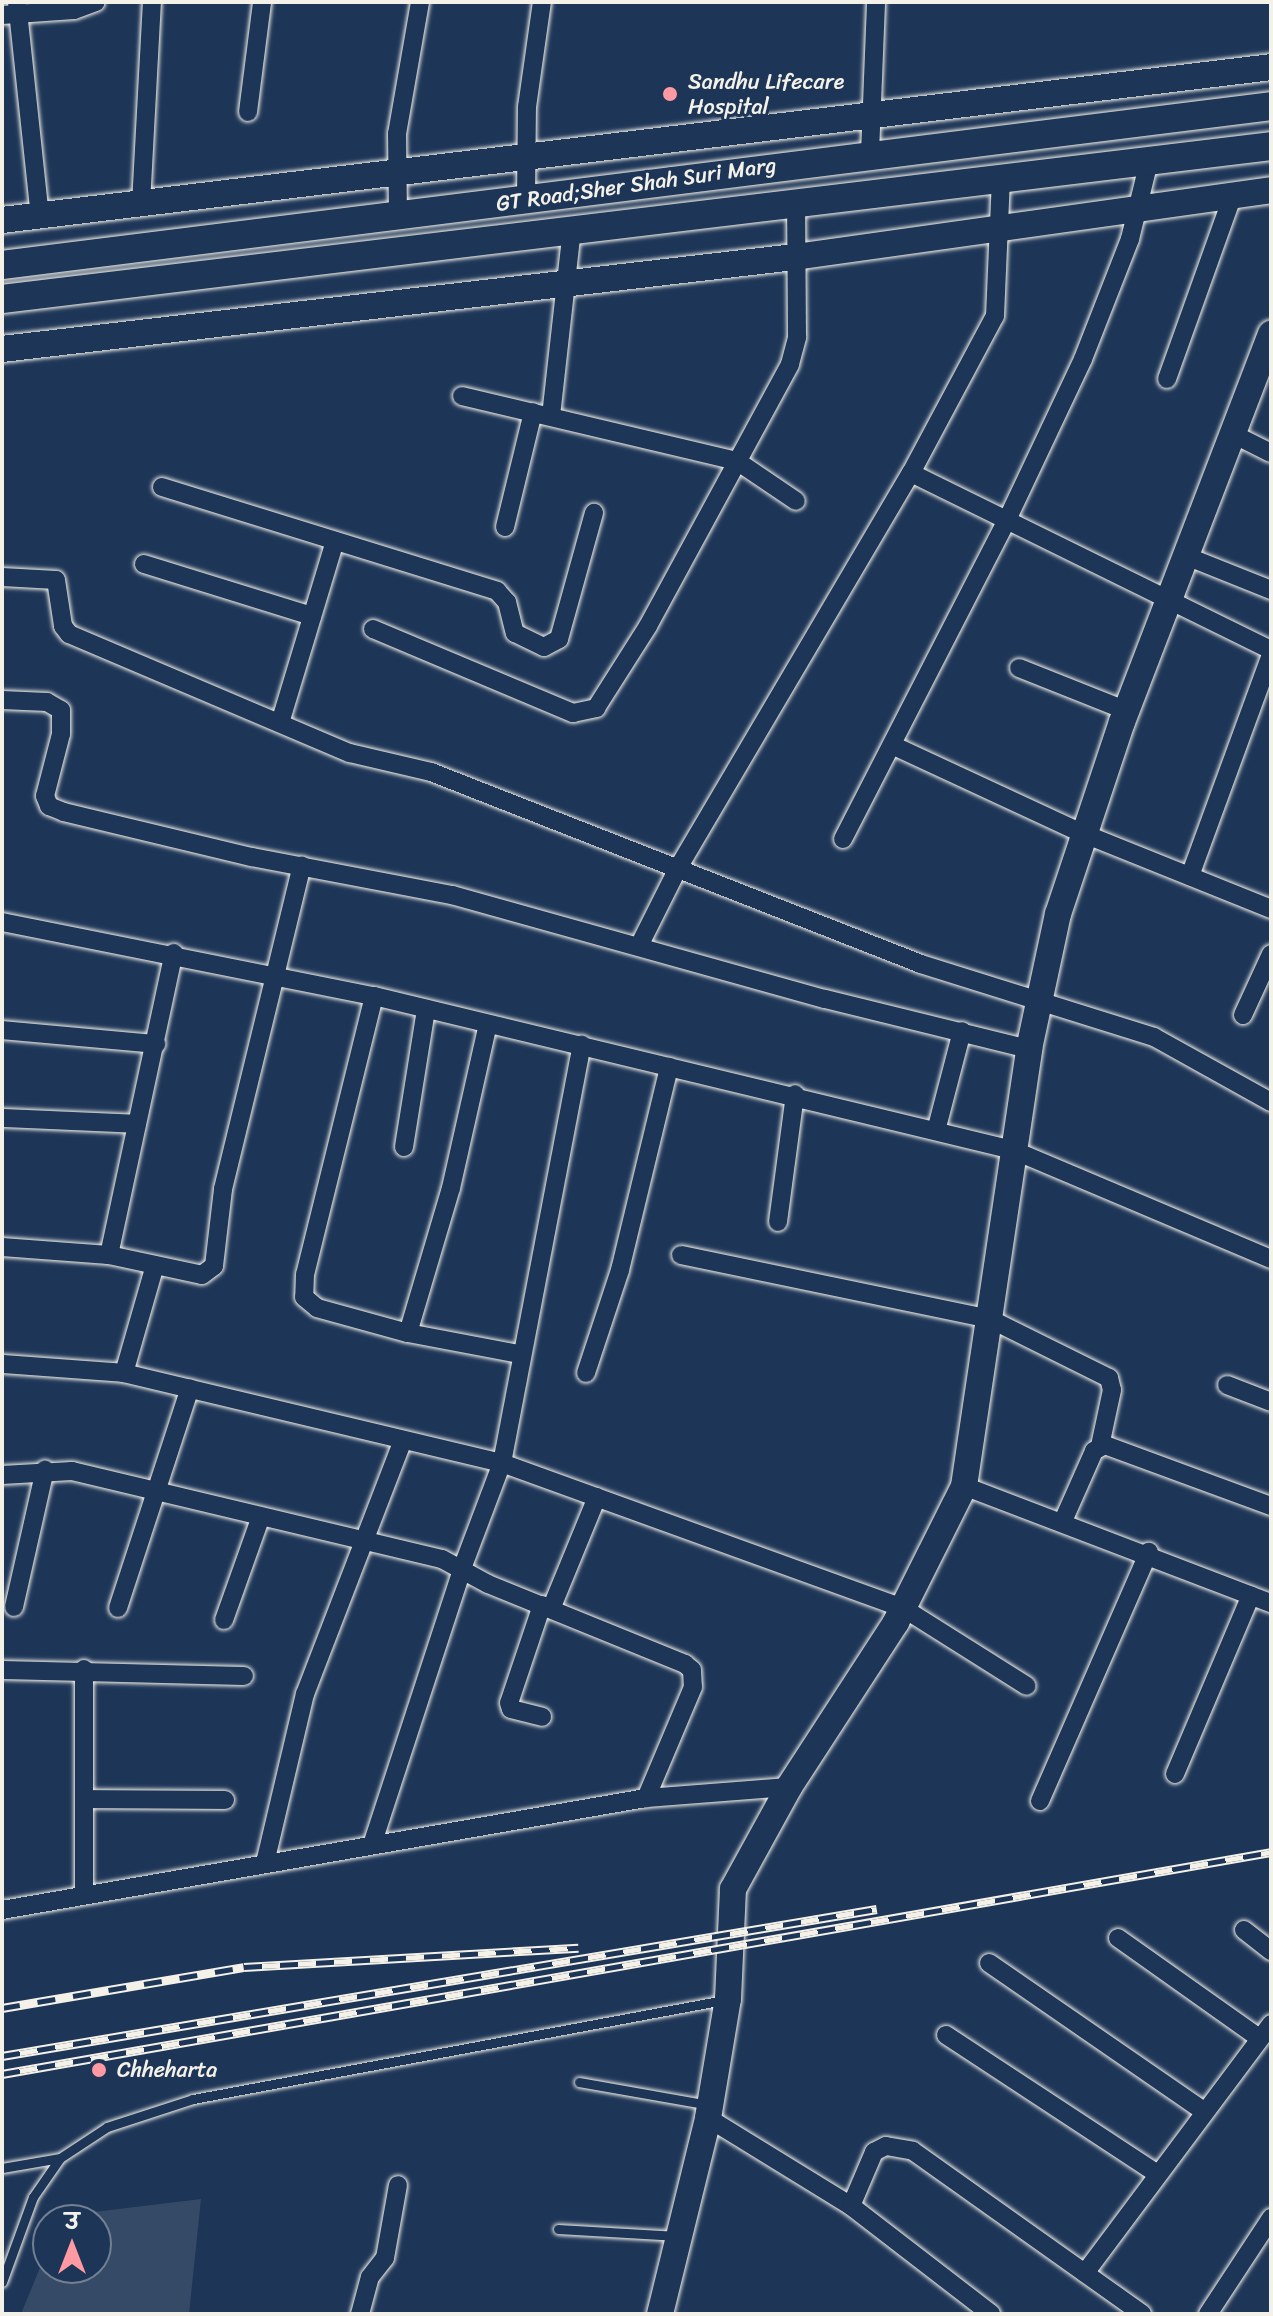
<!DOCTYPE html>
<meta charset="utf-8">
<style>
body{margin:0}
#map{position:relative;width:1273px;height:2316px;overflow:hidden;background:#1d3557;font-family:Sriracha,"Playpen Sans Deva",sans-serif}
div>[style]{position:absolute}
.green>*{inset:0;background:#354a67}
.roads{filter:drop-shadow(0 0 2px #f4f1e8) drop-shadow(0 0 2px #f4f1e8)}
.lane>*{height:9px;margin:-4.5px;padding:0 4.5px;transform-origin:4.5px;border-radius:4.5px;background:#1d3557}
.street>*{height:18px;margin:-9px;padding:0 9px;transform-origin:9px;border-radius:9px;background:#1d3557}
.secondary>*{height:26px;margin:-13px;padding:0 13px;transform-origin:13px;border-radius:13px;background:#1d3557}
.primary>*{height:28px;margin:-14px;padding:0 14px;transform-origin:14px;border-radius:14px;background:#1d3557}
.rail>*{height:9px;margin-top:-4.5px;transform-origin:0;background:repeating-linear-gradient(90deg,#1d3557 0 18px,#f4f1e8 0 36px);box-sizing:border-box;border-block:2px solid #f4f1e8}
.dots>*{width:22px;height:22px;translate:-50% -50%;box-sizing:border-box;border:4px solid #1d3557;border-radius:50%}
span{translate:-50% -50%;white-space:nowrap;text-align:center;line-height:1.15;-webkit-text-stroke:6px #1d3557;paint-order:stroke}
.poi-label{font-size:22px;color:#f4f1e8}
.left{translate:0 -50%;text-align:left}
.street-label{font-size:22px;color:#f4f1e8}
.frame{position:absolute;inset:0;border:4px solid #f4f1e8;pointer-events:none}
.north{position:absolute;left:32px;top:2204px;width:80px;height:80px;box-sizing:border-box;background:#1d3557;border:2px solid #738091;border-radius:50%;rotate:0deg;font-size:22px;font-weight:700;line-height:32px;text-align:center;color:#f4f1e8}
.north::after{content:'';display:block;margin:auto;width:28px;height:36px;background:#ff9aa2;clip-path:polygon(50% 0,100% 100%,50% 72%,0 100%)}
</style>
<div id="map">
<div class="green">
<div style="clip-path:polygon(201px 2199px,189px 2314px,21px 2314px,48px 2248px,48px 2268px,96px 2268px,96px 2220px,61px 2216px)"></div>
</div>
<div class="roads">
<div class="lane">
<div style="left:579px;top:2082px;width:133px;rotate:10deg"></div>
<div style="left:2px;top:2168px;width:59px;rotate:-9.8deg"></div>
<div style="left:558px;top:2229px;width:120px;rotate:3.3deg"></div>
<div style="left:2px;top:2282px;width:90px;rotate:-70deg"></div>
<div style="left:33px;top:2197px;width:47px;rotate:-55.3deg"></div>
<div style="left:60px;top:2158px;width:56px;rotate:-33.4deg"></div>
<div style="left:107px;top:2127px;width:90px;rotate:-18deg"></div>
<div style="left:193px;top:2099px;width:540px;rotate:-10.56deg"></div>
</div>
<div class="street">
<div style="left:17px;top:2px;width:215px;rotate:83.9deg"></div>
<div style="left:2px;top:15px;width:72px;rotate:-4deg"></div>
<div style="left:74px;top:10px;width:23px;rotate:-20deg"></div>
<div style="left:248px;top:112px;width:111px;rotate:-82.7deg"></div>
<div style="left:870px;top:153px;width:151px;rotate:-87.7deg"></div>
<div style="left:526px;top:199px;width:92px;rotate:-89.4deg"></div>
<div style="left:527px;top:107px;width:106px;rotate:-81.9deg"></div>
<div style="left:141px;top:204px;width:202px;rotate:-86.9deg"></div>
<div style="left:398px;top:215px;width:81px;rotate:-90.7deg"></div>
<div style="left:397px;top:134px;width:134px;rotate:-80.1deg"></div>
<div style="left:1167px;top:379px;width:195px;rotate:-70.3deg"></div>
<div style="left:462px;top:396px;width:283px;rotate:13.3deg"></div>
<div style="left:737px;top:461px;width:71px;rotate:34.1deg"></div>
<div style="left:551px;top:416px;width:187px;rotate:-83.6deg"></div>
<div style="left:1233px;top:434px;width:42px;rotate:26.6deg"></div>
<div style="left:911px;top:473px;width:401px;rotate:26.2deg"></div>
<div style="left:162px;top:487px;width:351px;rotate:17.2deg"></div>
<div style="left:497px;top:591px;width:15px;rotate:48deg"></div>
<div style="left:507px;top:602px;width:32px;rotate:76deg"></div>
<div style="left:515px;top:633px;width:32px;rotate:26deg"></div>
<div style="left:544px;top:647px;width:17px;rotate:-28deg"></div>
<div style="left:559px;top:639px;width:131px;rotate:-74.5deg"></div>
<div style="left:505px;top:527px;width:118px;rotate:-76.3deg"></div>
<div style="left:1186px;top:556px;width:92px;rotate:21.8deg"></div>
<div style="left:144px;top:564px;width:176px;rotate:17.2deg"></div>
<div style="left:2px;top:577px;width:54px;rotate:3.2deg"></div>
<div style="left:56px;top:580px;width:47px;rotate:81.3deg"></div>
<div style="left:63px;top:626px;width:10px;rotate:53deg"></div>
<div style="left:69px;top:634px;width:305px;rotate:23deg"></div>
<div style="left:350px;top:753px;width:83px;rotate:13.2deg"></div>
<div style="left:431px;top:772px;width:526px;rotate:21.4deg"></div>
<div style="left:921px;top:964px;width:244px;rotate:17.4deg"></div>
<div style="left:1154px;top:1037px;width:134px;rotate:29.1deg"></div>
<div style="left:373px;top:629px;width:217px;rotate:22.8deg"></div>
<div style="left:573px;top:713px;width:24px;rotate:-12deg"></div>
<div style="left:596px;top:708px;width:97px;rotate:-57.6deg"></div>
<div style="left:648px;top:626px;width:298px;rotate:-61.5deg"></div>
<div style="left:790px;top:364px;width:28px;rotate:-75deg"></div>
<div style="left:797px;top:337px;width:134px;rotate:-90.4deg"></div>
<div style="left:1019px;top:668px;width:116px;rotate:21.7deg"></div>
<div style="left:2px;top:700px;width:45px;rotate:2.5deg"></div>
<div style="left:47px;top:702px;width:16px;rotate:30deg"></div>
<div style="left:61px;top:710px;width:24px;rotate:90deg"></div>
<div style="left:61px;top:734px;width:64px;rotate:104.5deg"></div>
<div style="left:45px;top:796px;width:11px;rotate:68deg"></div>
<div style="left:49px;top:806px;width:16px;rotate:22deg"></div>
<div style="left:64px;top:812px;width:193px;rotate:13.5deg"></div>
<div style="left:252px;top:857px;width:204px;rotate:10.8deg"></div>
<div style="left:452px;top:895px;width:387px;rotate:15.6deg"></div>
<div style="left:825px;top:999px;width:210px;rotate:13.8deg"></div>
<div style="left:280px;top:723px;width:190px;rotate:-73.2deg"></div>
<div style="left:892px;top:745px;width:209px;rotate:24.9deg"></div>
<div style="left:1082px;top:833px;width:204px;rotate:21.9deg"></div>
<div style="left:843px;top:839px;width:356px;rotate:-62.8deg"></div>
<div style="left:1006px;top:522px;width:180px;rotate:-64.7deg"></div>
<div style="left:1083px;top:359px;width:129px;rotate:-68.6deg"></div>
<div style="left:1130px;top:239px;width:80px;rotate:-76.3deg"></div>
<div style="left:1190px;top:876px;width:235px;rotate:-69.9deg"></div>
<div style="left:2px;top:922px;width:379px;rotate:11.3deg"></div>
<div style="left:374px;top:996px;width:657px;rotate:13.55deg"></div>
<div style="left:1013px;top:1150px;width:280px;rotate:22.9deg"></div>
<div style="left:639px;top:946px;width:87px;rotate:-63.4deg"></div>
<div style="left:678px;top:868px;width:459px;rotate:-59.5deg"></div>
<div style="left:911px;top:473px;width:178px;rotate:-61.9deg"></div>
<div style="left:995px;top:316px;width:137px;rotate:-87.5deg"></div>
<div style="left:374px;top:996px;width:286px;rotate:103.9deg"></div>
<div style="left:305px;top:1274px;width:23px;rotate:92deg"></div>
<div style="left:304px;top:1297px;width:17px;rotate:40deg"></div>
<div style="left:317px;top:1308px;width:94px;rotate:15.4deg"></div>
<div style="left:408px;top:1333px;width:113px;rotate:10.7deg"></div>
<div style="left:1243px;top:1015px;width:67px;rotate:-65.3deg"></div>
<div style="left:2px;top:1030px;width:155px;rotate:5.2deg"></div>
<div style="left:2px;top:1118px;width:135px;rotate:2.5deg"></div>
<div style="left:936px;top:1131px;width:103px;rotate:-75.4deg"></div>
<div style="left:404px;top:1147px;width:140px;rotate:-80.9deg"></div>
<div style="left:778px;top:1222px;width:129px;rotate:-82.4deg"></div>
<div style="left:2px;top:1247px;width:107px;rotate:4.3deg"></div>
<div style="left:109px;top:1255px;width:95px;rotate:12.1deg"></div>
<div style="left:202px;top:1275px;width:15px;rotate:-37deg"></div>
<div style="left:214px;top:1266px;width:78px;rotate:-83.3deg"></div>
<div style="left:223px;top:1189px;width:333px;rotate:-76.3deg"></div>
<div style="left:109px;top:1255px;width:309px;rotate:-77.9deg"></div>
<div style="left:681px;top:1255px;width:316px;rotate:11.7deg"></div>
<div style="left:990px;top:1319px;width:133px;rotate:26.4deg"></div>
<div style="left:1109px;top:1378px;width:12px;rotate:76deg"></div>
<div style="left:1112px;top:1390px;width:57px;rotate:102.1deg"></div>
<div style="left:408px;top:1333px;width:151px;rotate:-73.5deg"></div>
<div style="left:451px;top:1188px;width:168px;rotate:-77.3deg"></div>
<div style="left:2px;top:1364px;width:122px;rotate:4.2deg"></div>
<div style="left:124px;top:1373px;width:389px;rotate:13.4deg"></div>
<div style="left:502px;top:1463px;width:426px;rotate:19.9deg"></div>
<div style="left:903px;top:1608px;width:146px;rotate:32.2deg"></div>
<div style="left:124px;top:1373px;width:112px;rotate:-74deg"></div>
<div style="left:586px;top:1373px;width:108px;rotate:-71.7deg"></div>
<div style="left:620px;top:1270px;width:209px;rotate:-76.4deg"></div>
<div style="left:1227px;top:1385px;width:47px;rotate:21.1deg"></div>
<div style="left:2px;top:1475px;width:70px;rotate:-3.3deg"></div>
<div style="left:72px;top:1471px;width:380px;rotate:13.4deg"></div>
<div style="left:442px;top:1559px;width:52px;rotate:28.5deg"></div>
<div style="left:488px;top:1584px;width:213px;rotate:22.1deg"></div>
<div style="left:685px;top:1664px;width:9px;rotate:41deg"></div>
<div style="left:692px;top:1670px;width:17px;rotate:87deg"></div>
<div style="left:693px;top:1687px;width:121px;rotate:112.9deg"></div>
<div style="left:964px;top:1486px;width:329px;rotate:20.9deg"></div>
<div style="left:1063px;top:1521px;width:77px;rotate:-66.1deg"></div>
<div style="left:1094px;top:1451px;width:13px;rotate:-29deg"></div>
<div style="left:1105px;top:1445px;width:177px;rotate:20.2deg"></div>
<div style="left:542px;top:1605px;width:103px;rotate:108.6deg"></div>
<div style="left:509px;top:1703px;width:6px;rotate:72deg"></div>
<div style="left:511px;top:1709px;width:32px;rotate:14deg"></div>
<div style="left:14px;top:1607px;width:141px;rotate:-77.3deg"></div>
<div style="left:118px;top:1608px;width:231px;rotate:-71.9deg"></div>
<div style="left:551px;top:1609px;width:121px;rotate:-67.7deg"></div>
<div style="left:224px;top:1620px;width:110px;rotate:-70.4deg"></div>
<div style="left:2px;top:1670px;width:242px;rotate:1.4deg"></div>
<div style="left:1175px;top:1774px;width:194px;rotate:-67deg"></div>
<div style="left:84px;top:1799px;width:141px;rotate:0.4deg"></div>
<div style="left:1040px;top:1801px;width:272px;rotate:-66.4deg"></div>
<div style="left:372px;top:1845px;width:293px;rotate:-71.9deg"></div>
<div style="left:463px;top:1566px;width:110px;rotate:-69.3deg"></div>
<div style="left:502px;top:1463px;width:426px;rotate:-79.2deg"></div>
<div style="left:265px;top:1863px;width:174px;rotate:-76.7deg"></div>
<div style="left:305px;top:1694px;width:272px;rotate:-68.9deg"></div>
<div style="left:84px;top:1895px;width:226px;rotate:-90deg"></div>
<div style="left:2px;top:1910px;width:654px;rotate:-9.87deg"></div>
<div style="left:646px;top:1798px;width:143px;rotate:-4.4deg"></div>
<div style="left:1244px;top:1930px;width:34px;rotate:38deg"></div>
<div style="left:1118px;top:1938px;width:171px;rotate:35.3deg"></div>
<div style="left:989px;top:1963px;width:262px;rotate:34.6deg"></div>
<div style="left:946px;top:2035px;width:254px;rotate:33.3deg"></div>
<div style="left:708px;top:2118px;width:168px;rotate:31.6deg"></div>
<div style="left:851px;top:2206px;width:177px;rotate:37.6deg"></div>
<div style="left:851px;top:2206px;width:59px;rotate:-66.9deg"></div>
<div style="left:874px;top:2152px;width:13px;rotate:-27deg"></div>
<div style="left:886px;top:2146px;width:27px;rotate:10deg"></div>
<div style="left:913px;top:2151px;width:281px;rotate:35.4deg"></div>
<div style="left:1085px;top:2273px;width:311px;rotate:-53.2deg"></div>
<div style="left:360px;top:2314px;width:38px;rotate:-75deg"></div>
<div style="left:370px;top:2277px;width:24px;rotate:-52deg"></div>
<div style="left:385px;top:2258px;width:74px;rotate:-79.9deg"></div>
<div style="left:1208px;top:2314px;width:115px;rotate:-56.7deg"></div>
</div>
<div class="secondary">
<div style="left:2px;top:220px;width:1278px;rotate:-6.87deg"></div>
<div style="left:2px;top:349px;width:798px;rotate:-6.62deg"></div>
<div style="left:795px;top:257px;width:481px;rotate:-8deg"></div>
<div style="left:660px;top:2314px;width:202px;rotate:-76.2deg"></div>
<div style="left:708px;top:2118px;width:121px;rotate:-80.5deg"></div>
<div style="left:728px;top:1999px;width:110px;rotate:-87.4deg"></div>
<div style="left:733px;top:1889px;width:116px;rotate:-61.2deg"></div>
<div style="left:789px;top:1787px;width:197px;rotate:-57deg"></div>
<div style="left:896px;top:1622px;width:152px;rotate:-63.4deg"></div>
<div style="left:964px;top:1486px;width:442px;rotate:-81.5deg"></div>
<div style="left:1029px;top:1049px;width:138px;rotate:-77.9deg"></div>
<div style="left:1058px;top:914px;width:202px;rotate:-71.6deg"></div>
<div style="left:1122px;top:722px;width:416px;rotate:-69deg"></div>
</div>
<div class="primary">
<div style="left:2px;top:265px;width:1279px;rotate:-7.14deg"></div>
<div style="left:2px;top:299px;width:1278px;rotate:-6.87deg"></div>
</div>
</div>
<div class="rail">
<div style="left:2px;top:2008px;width:245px;rotate:-9.6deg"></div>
<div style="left:244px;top:1967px;width:335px;rotate:-3.3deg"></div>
<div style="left:2px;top:2056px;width:887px;rotate:-9.54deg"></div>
<div style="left:2px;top:2074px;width:1288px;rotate:-9.92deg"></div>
</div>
<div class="dots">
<div style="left:670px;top:94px;background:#ff9aa2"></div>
<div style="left:99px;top:2070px;background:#ff9aa2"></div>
</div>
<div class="poi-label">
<span class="left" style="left:688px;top:94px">Sandhu Lifecare<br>Hospital</span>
<span class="left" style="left:117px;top:2070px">Chheharta</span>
</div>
<div class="street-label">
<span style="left:636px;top:184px;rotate:-8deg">GT Road;Sher Shah Suri Marg</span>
</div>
<div class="frame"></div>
<div class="north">उ</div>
</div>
